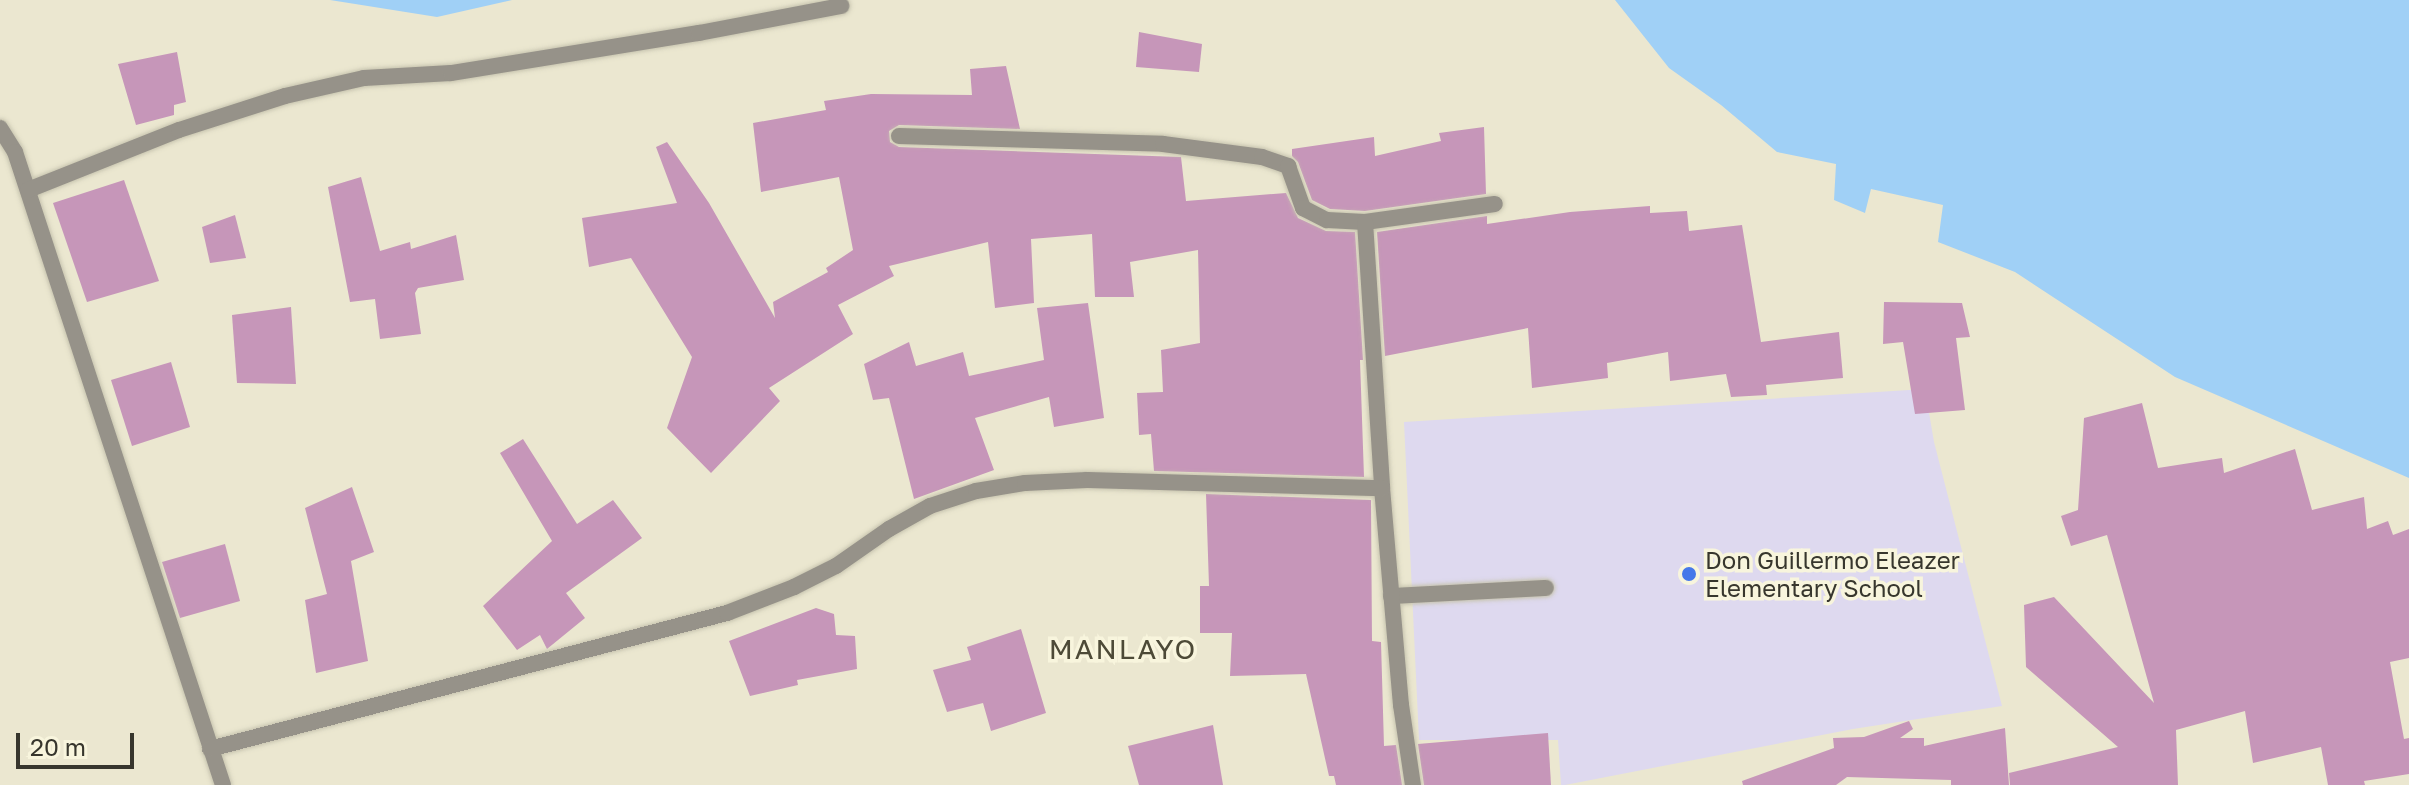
<!DOCTYPE html>
<style>
body{margin:0}
#map{position:relative;width:2409px;height:785px;overflow:hidden;background:#ebe7d0;font-family:"Golos Text",sans-serif}
div>[style]{position:absolute}
.education>*{inset:0;background:#ded9ef}
.water>*{inset:0;background:#a0d0f6}
.building>*{inset:0;background:#c696b9}
.roads{filter:drop-shadow(0 0 2px #c7c4af) drop-shadow(0 0 2px #c7c4af)}
.lane>*{height:16px;margin:-8px;padding:0 8px;transform-origin:8px;border-radius:8px;background:#969289}
.street>*{height:16px;margin:-8px;padding:0 8px;transform-origin:8px;border-radius:8px;background:#969289}
.dots>*{width:22px;height:22px;translate:-50% -50%;box-sizing:border-box;border:4px solid #f8f5dd;border-radius:50%}
span{translate:-50% -50%;white-space:nowrap;text-align:center;line-height:1.15;-webkit-text-stroke:7px #f8f5dd;paint-order:stroke}
.poi-label{font-size:24px;color:#37362d}
.left{translate:0 -50%;text-align:left}
.quarter-label{font-size:28px;color:#4d4a37;letter-spacing:2px}
.scale{position:absolute;left:16px;top:733px;width:118px;height:36px;box-sizing:border-box;border:4px solid #37362d;border-top:0;padding-left:10px;font-size:24px;line-height:28px;white-space:nowrap;color:#37362d;-webkit-text-stroke:6px #f8f5dd;paint-order:stroke}
</style>
<div id="map">
<div class="education">
<div style="clip-path:polygon(1925px 389px,1934px 442px,2002px 706px,1853px 729px,1565px 785px,1561px 785px,1558px 740px,1419px 740px,1404px 422px)"></div>
</div>
<div class="water">
<div style="clip-path:polygon(330px 0,512px 0,437px 17px)"></div>
<div style="clip-path:polygon(1615px 0,2409px 0,2409px 478px,2175px 377px,2015px 272px,1938px 242px,1943px 205px,1871px 189px,1865px 213px,1834px 200px,1836px 164px,1777px 152px,1721px 105px,1669px 68px)"></div>
</div>
<div class="building">
<div style="clip-path:polygon(1139px 32px,1202px 44px,1199px 72px,1136px 67px)"></div>
<div style="clip-path:polygon(177px 52px,186px 102px,174px 105px,174px 115px,136px 125px,118px 64px)"></div>
<div style="clip-path:polygon(1006px 66px,1020px 129px,899px 125px,889px 131px,890px 142px,899px 147px,1181px 157px,1186px 201px,1286px 193px,1298px 218px,1326px 231px,1355px 232px,1363px 360px,1360px 360px,1364px 477px,1154px 471px,1151px 434px,1139px 435px,1137px 393px,1163px 392px,1161px 350px,1200px 343px,1198px 250px,1130px 262px,1134px 297px,1095px 297px,1092px 234px,1031px 239px,1034px 303px,995px 308px,988px 242px,889px 266px,894px 276px,838px 305px,853px 334px,769px 388px,780px 401px,711px 473px,667px 428px,692px 357px,631px 258px,589px 267px,582px 218px,677px 203px,656px 147px,667px 142px,709px 203px,775px 318px,773px 302px,828px 272px,826px 268px,853px 250px,839px 177px,761px 192px,753px 123px,826px 110px,824px 101px,871px 94px,972px 95px,970px 69px)"></div>
<div style="clip-path:polygon(1484px 127px,1486px 194px,1365px 211px,1330px 209px,1312px 200px,1298px 162px,1292px 156px,1292px 149px,1374px 137px,1375px 156px,1441px 141px,1439px 133px)"></div>
<div style="clip-path:polygon(361px 177px,380px 251px,410px 242px,411px 249px,456px 235px,464px 280px,418px 288px,415px 293px,421px 334px,380px 339px,375px 299px,350px 302px,328px 187px)"></div>
<div style="clip-path:polygon(124px 180px,159px 281px,87px 302px,53px 203px)"></div>
<div style="clip-path:polygon(1650px 206px,1650px 213px,1687px 211px,1689px 231px,1742px 225px,1761px 342px,1839px 332px,1843px 378px,1766px 385px,1767px 395px,1731px 397px,1726px 374px,1670px 381px,1668px 352px,1607px 363px,1608px 378px,1532px 388px,1528px 328px,1385px 356px,1377px 232px,1487px 216px,1487px 224px,1570px 212px)"></div>
<div style="clip-path:polygon(235px 215px,246px 258px,210px 263px,202px 227px)"></div>
<div style="clip-path:polygon(1884px 302px,1962px 303px,1970px 337px,1956px 338px,1965px 410px,1915px 414px,1903px 342px,1883px 344px)"></div>
<div style="clip-path:polygon(1088px 303px,1104px 418px,1054px 427px,1049px 397px,975px 418px,994px 470px,914px 499px,889px 398px,873px 400px,864px 364px,909px 342px,916px 366px,963px 352px,969px 376px,1044px 360px,1037px 308px)"></div>
<div style="clip-path:polygon(291px 307px,296px 384px,237px 383px,232px 315px)"></div>
<div style="clip-path:polygon(171px 362px,190px 427px,132px 446px,111px 380px)"></div>
<div style="clip-path:polygon(2142px 403px,2158px 468px,2222px 458px,2224px 473px,2295px 449px,2312px 510px,2364px 497px,2367px 529px,2388px 521px,2393px 535px,2409px 529px,2409px 658px,2390px 662px,2404px 739px,2409px 738px,2409px 774px,2364px 781px,2365px 785px,2328px 785px,2321px 747px,2253px 763px,2245px 711px,2176px 730px,2178px 785px,2010px 785px,2009px 773px,2118px 747px,2026px 667px,2024px 605px,2054px 597px,2154px 703px,2107px 535px,2071px 546px,2061px 516px,2078px 510px,2084px 418px)"></div>
<div style="clip-path:polygon(523px 439px,577px 524px,613px 500px,642px 538px,566px 593px,585px 618px,547px 649px,540px 635px,517px 650px,483px 606px,552px 541px,500px 453px)"></div>
<div style="clip-path:polygon(352px 487px,374px 552px,351px 561px,368px 661px,316px 673px,305px 600px,327px 594px,305px 508px)"></div>
<div style="clip-path:polygon(1206px 494px,1371px 500px,1372px 641px,1381px 642px,1384px 746px,1396px 745px,1402px 785px,1336px 785px,1334px 776px,1329px 776px,1306px 674px,1230px 676px,1232px 633px,1200px 633px,1200px 586px,1209px 586px)"></div>
<div style="clip-path:polygon(225px 544px,240px 601px,180px 618px,162px 562px)"></div>
<div style="clip-path:polygon(816px 608px,834px 614px,836px 635px,855px 636px,857px 669px,797px 680px,798px 685px,750px 696px,729px 641px)"></div>
<div style="clip-path:polygon(1021px 629px,1046px 713px,991px 731px,983px 703px,947px 712px,933px 670px,971px 660px,967px 647px)"></div>
<div style="clip-path:polygon(1909px 721px,1913px 729px,1900px 738px,1924px 738px,1924px 746px,2005px 728px,2009px 785px,1951px 785px,1951px 780px,1847px 777px,1836px 785px,1743px 785px,1742px 781px,1834px 748px,1833px 738px,1864px 737px)"></div>
<div style="clip-path:polygon(1213px 725px,1223px 785px,1139px 785px,1128px 746px)"></div>
<div style="clip-path:polygon(1548px 733px,1551px 785px,1424px 785px,1418px 744px)"></div>
</div>
<div class="roads">
<div class="lane">
<div style="left:1391px;top:596px;width:155px;rotate:-3deg"></div>
</div>
<div class="street">
<div style="left:0;top:128px;width:28px;rotate:58deg"></div>
<div style="left:15px;top:152px;width:666px;rotate:71.81deg"></div>
<div style="left:899px;top:136px;width:264px;rotate:1.7deg"></div>
<div style="left:1163px;top:144px;width:100px;rotate:7.5deg"></div>
<div style="left:1262px;top:157px;width:28px;rotate:19deg"></div>
<div style="left:1288px;top:166px;width:45px;rotate:70.3deg"></div>
<div style="left:1303px;top:208px;width:27px;rotate:27deg"></div>
<div style="left:1327px;top:220px;width:38px;rotate:3deg"></div>
<div style="left:1365px;top:222px;width:131px;rotate:-7.9deg"></div>
<div style="left:28px;top:190px;width:162px;rotate:-21.7deg"></div>
<div style="left:179px;top:130px;width:111px;rotate:-17.8deg"></div>
<div style="left:285px;top:96px;width:81px;rotate:-12.8deg"></div>
<div style="left:364px;top:78px;width:87px;rotate:-3.3deg"></div>
<div style="left:451px;top:73px;width:251px;rotate:-9.2deg"></div>
<div style="left:699px;top:33px;width:145px;rotate:-10.8deg"></div>
<div style="left:1365px;top:222px;width:267px;rotate:86.3deg"></div>
<div style="left:1382px;top:488px;width:218px;rotate:85deg"></div>
<div style="left:1401px;top:705px;width:81px;rotate:81.5deg"></div>
<div style="left:210px;top:749px;width:535px;rotate:-14.74deg"></div>
<div style="left:727px;top:613px;width:72px;rotate:-21.2deg"></div>
<div style="left:794px;top:587px;width:47px;rotate:-26.6deg"></div>
<div style="left:836px;top:566px;width:65px;rotate:-34.9deg"></div>
<div style="left:889px;top:529px;width:47px;rotate:-29.3deg"></div>
<div style="left:930px;top:506px;width:48px;rotate:-18.1deg"></div>
<div style="left:976px;top:491px;width:50px;rotate:-9.3deg"></div>
<div style="left:1025px;top:483px;width:62px;rotate:-2.8deg"></div>
<div style="left:1087px;top:480px;width:295px;rotate:1.6deg"></div>
</div>
</div>
<div class="dots">
<div style="left:1689px;top:574px;background:#4578e9"></div>
</div>
<div class="poi-label">
<span class="left" style="left:1705px;top:574px">Don Guillermo Eleazer<br>Elementary School</span>
</div>
<div class="quarter-label">
<span style="left:1123px;top:649px">MANLAYO</span>
</div>
<div class="scale">20 m</div>
</div>
